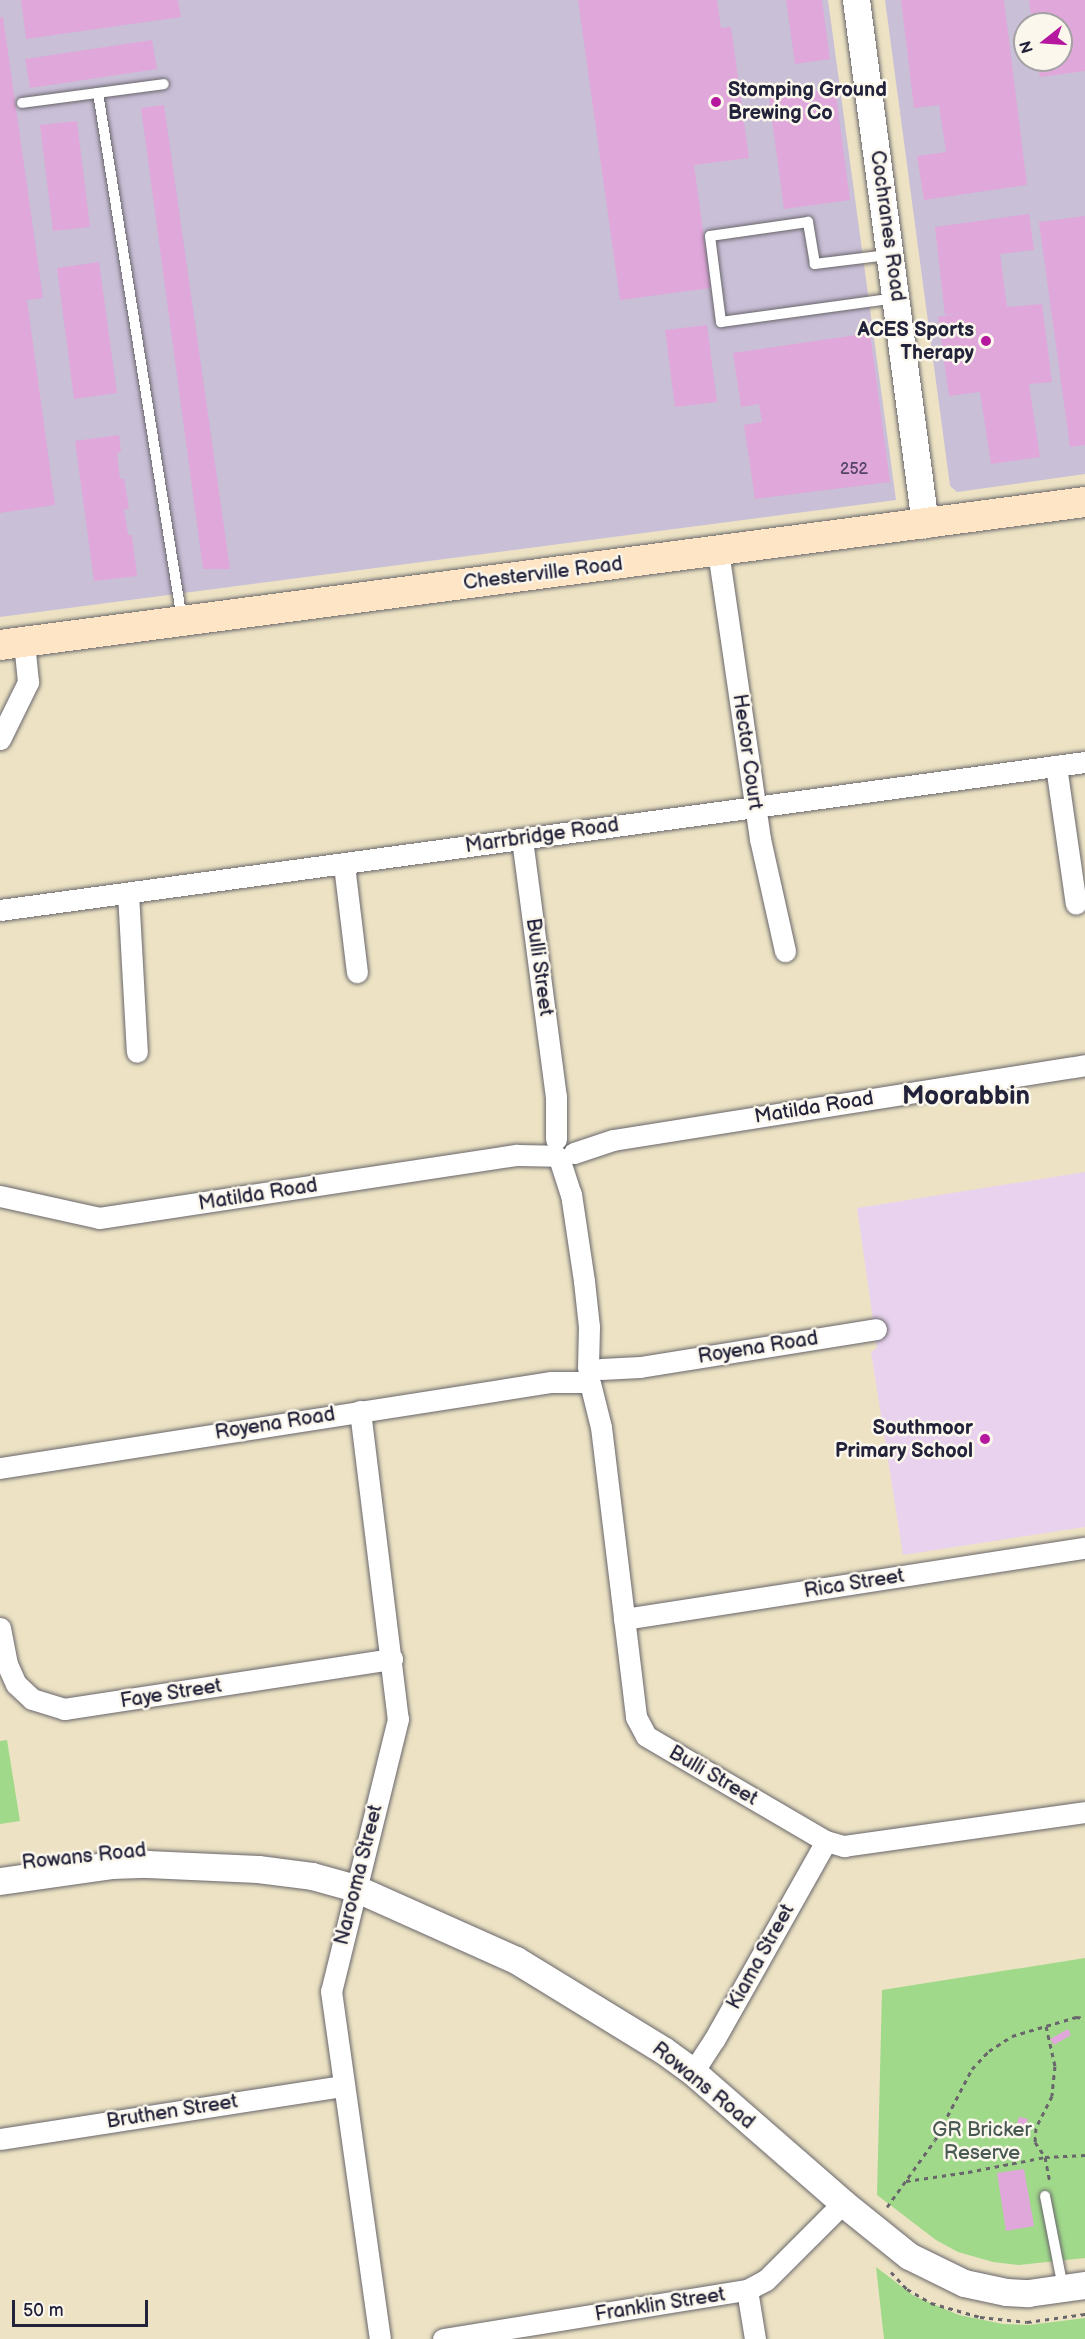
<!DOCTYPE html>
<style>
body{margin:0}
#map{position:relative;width:1085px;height:2339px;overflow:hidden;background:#ede3c4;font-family:"Balsamiq Sans",sans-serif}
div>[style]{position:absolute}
.built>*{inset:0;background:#e8d2ee}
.industrial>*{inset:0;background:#c9bfd7}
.green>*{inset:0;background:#a1d98b}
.building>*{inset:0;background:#e0a7da}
.path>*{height:3px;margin-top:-1.5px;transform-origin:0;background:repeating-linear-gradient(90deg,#69666b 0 4.5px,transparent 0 9px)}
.roads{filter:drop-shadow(0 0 2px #69666b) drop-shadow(0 0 2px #69666b)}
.service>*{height:10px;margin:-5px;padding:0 5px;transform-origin:5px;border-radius:5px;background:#fff}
.minor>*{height:21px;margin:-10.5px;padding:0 10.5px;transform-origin:10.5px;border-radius:10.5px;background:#fff}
.tertiary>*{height:27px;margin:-13.5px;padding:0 13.5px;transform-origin:13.5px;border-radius:13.5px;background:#fff}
.secondary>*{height:30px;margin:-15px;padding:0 15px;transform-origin:15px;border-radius:15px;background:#fde5c5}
.dots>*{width:16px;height:16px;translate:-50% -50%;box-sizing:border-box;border:3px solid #fbf7ec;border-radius:50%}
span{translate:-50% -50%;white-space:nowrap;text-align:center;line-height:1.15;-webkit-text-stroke:5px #fbf7ec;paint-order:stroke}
.number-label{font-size:16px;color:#524363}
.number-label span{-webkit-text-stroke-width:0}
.poi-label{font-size:20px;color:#22223b;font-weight:700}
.left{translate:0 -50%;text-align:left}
.right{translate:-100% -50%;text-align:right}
.street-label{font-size:20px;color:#22223b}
.park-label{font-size:20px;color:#485953}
.district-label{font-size:26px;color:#22223b;font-weight:700}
.north{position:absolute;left:1013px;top:12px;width:60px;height:60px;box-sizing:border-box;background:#fbf7ec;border:2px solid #a4a2a5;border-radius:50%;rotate:253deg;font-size:16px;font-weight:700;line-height:24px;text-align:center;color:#22223b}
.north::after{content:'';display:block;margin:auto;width:21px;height:27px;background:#b5179e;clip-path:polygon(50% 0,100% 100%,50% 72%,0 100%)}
.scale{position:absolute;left:12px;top:2300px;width:136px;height:27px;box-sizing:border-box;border:3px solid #22223b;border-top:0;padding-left:8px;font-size:18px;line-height:21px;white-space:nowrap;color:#22223b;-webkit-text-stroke:4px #fbf7ec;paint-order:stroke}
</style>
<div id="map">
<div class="built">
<div style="clip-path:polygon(1085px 1172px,1085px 1527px,903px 1555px,871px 1352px,877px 1348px,857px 1208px)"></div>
</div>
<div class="industrial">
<div style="clip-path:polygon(0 0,828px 0,896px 500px,0 617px)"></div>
<div style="clip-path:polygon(evenodd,885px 0,1085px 0,1085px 474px,957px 492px,950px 486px,885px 0,1025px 24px,1061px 24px,1061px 60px,1025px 60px,1025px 24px)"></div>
</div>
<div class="green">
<div style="clip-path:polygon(7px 1740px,20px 1821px,0 1824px,0 1741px)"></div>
<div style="clip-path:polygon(1085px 1958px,1085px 2258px,1019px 2265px,993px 2262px,958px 2252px,936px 2240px,877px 2195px,882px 1990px)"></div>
<div style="clip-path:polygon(876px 2267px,914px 2296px,959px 2315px,1003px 2324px,1029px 2325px,1085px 2318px,1085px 2339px,884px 2339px)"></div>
</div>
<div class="building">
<div style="clip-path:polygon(21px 0,178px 0,181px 17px,26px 39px)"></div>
<div style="clip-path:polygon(578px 0,717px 0,721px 28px,731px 27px,749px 158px,694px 165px,711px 288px,620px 300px)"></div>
<div style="clip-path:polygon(786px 0,822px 0,830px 59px,795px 64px)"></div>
<div style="clip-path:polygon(901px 0,1004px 0,1027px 185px,924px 200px,917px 156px,946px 152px,939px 105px,914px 108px)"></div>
<div style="clip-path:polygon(1029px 0,1085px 0,1085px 71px,1040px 77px,1037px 60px,1061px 60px,1061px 24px,1032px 24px)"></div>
<div style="clip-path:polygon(3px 17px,43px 298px,27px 300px,55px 505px,0 513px,0 18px)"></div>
<div style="clip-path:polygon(152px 40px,157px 69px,30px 88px,25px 59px)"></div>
<div style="clip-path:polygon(835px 88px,850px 200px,784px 209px,769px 97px)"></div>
<div style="clip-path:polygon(164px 105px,230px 569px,203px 569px,141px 108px)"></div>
<div style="clip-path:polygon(77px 121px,90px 227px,53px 231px,40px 125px)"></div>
<div style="clip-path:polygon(1029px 214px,1034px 250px,1000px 254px,1007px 307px,1042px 304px,1052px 382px,1029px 384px,1040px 457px,991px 464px,980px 392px,949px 396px,938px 317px,964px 313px,945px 315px,935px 227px)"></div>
<div style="clip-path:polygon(1085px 216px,1085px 445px,1070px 447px,1039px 222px)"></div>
<div style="clip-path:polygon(99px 262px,117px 393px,74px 399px,57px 268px)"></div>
<div style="clip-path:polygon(707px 325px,717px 402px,675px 407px,665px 330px)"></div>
<div style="clip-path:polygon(870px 333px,890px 482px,755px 499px,744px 425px,762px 422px,759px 404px,741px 407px,733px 353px)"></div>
<div style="clip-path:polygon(119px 435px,121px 452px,117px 453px,120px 479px,124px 478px,129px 509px,124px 509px,128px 535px,132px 535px,137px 576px,94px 581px,75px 441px)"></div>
<div style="clip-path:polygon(1068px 2029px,1071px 2035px,1054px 2045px,1050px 2039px)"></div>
<div style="clip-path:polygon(1019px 2117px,1028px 2119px,1025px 2129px,1016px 2127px)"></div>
<div style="clip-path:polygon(1024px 2169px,1034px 2226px,1006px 2231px,997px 2173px)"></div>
</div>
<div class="path">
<div style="left:1046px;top:2026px;width:41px;rotate:77.3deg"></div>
<div style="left:1055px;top:2066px;width:30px;rotate:96deg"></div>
<div style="left:1052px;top:2096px;width:36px;rotate:117deg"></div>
<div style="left:1036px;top:2128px;width:14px;rotate:94deg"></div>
<div style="left:1035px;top:2142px;width:18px;rotate:56deg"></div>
<div style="left:1045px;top:2157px;width:26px;rotate:79deg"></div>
<div style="left:906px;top:2181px;width:63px;rotate:-8.3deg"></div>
<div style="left:968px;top:2172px;width:78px;rotate:-11deg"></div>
<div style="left:1045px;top:2157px;width:40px;rotate:-2.9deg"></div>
<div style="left:887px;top:2207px;width:82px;rotate:-54.4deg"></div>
<div style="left:935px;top:2140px;width:80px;rotate:-62.5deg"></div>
<div style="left:972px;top:2069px;width:25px;rotate:-47deg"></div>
<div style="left:989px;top:2051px;width:27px;rotate:-33deg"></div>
<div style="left:1012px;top:2036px;width:67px;rotate:-16.5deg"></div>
<div style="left:1076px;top:2017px;width:9px;rotate:6deg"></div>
<div style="left:891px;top:2272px;width:23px;rotate:47deg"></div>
<div style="left:907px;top:2289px;width:28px;rotate:30deg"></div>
<div style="left:931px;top:2303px;width:51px;rotate:15.9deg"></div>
<div style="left:980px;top:2317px;width:47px;rotate:6.1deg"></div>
<div style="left:1027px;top:2322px;width:59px;rotate:-7.9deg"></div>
</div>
<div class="roads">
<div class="service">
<div style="left:98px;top:93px;width:534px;rotate:80.94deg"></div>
<div style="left:22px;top:103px;width:143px;rotate:-7.6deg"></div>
<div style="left:888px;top:255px;width:74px;rotate:173deg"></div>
<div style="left:815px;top:264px;width:43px;rotate:-99.5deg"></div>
<div style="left:808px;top:222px;width:99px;rotate:171.9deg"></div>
<div style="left:710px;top:236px;width:87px;rotate:82.7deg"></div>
<div style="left:721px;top:322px;width:177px;rotate:-7.8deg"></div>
<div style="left:1045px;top:2196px;width:94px;rotate:78.9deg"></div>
</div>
<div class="minor">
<div style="left:718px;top:551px;width:291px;rotate:81.7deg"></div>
<div style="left:760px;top:839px;width:115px;rotate:77.4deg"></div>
<div style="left:0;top:739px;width:64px;rotate:-63.8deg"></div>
<div style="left:28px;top:682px;width:40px;rotate:-95.7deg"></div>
<div style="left:1056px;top:766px;width:139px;rotate:81.8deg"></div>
<div style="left:522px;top:839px;width:259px;rotate:82.5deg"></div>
<div style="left:556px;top:1096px;width:43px;rotate:90deg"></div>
<div style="left:344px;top:865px;width:108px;rotate:83.1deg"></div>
<div style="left:128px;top:893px;width:159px;rotate:86.8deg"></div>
<div style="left:0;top:910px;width:1095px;rotate:-7.77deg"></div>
<div style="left:574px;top:1153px;width:41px;rotate:-18.4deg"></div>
<div style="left:613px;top:1140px;width:478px;rotate:-9deg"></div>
<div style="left:559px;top:1158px;width:38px;rotate:72deg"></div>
<div style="left:571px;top:1194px;width:88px;rotate:81.5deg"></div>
<div style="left:584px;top:1281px;width:46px;rotate:83.8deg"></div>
<div style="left:589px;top:1327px;width:41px;rotate:91.4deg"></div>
<div style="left:0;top:1196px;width:101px;rotate:12.5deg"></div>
<div style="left:99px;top:1218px;width:423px;rotate:-8.6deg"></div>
<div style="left:517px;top:1155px;width:39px;rotate:1deg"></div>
<div style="left:601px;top:1369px;width:39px;rotate:-3deg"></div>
<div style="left:640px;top:1367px;width:239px;rotate:-9.1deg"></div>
<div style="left:590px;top:1383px;width:45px;rotate:76deg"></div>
<div style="left:601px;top:1427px;width:292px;rotate:83.1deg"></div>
<div style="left:636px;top:1717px;width:21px;rotate:62deg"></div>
<div style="left:646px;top:1736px;width:208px;rotate:30.3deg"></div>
<div style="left:826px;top:1841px;width:19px;rotate:16deg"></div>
<div style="left:844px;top:1846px;width:243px;rotate:-8deg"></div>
<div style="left:360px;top:1411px;width:310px;rotate:83deg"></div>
<div style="left:398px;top:1719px;width:280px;rotate:103.8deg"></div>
<div style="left:331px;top:1991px;width:351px;rotate:82deg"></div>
<div style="left:0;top:1468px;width:558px;rotate:-8.87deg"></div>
<div style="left:551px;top:1382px;width:37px"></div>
<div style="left:624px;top:1619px;width:466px;rotate:-8.8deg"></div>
<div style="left:0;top:1628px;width:37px;rotate:79deg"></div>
<div style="left:7px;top:1664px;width:22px;rotate:66deg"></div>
<div style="left:16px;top:1684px;width:22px;rotate:43deg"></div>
<div style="left:32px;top:1699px;width:34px;rotate:17deg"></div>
<div style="left:64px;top:1709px;width:332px;rotate:-8.7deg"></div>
<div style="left:693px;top:2072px;width:38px;rotate:-57deg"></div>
<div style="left:714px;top:2040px;width:228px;rotate:-60.6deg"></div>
<div style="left:0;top:2139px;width:348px;rotate:-8.8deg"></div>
<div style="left:747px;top:2290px;width:50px;rotate:80.7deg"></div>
<div style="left:443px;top:2339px;width:308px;rotate:-9.2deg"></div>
<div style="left:747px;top:2290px;width:21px;rotate:-28deg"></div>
<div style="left:766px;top:2280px;width:109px;rotate:-45deg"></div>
</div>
<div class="tertiary">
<div style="left:856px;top:0;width:529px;rotate:82.5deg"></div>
<div style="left:0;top:1881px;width:112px;rotate:-8.2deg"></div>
<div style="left:111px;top:1865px;width:36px;rotate:-2deg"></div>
<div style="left:147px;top:1864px;width:111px;rotate:2.6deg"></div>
<div style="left:258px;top:1869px;width:54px;rotate:7.4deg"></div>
<div style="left:312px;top:1876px;width:45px;rotate:15.6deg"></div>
<div style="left:355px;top:1888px;width:176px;rotate:24.1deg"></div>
<div style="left:516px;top:1960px;width:172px;rotate:31.5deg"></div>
<div style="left:663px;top:2050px;width:37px;rotate:36deg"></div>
<div style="left:693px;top:2072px;width:199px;rotate:41.1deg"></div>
<div style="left:843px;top:2203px;width:85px;rotate:38.8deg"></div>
<div style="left:909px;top:2256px;width:61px;rotate:26.1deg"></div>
<div style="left:964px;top:2283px;width:43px;rotate:12.1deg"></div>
<div style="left:1006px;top:2292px;width:22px;rotate:3deg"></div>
<div style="left:1028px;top:2293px;width:58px;rotate:-8deg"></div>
</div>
<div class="secondary">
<div style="left:0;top:645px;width:1094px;rotate:-7.51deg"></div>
</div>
</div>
<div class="dots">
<div style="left:716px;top:102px;background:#b5179e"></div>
<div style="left:986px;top:341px;background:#b5179e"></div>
<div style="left:985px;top:1439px;background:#b5179e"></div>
</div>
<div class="number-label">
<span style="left:854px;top:470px">252</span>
</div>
<div class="poi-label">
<span class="left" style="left:728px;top:102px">Stomping Ground<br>Brewing Co</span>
<span class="right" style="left:974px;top:342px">ACES Sports<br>Therapy</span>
<span class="right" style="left:973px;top:1440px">Southmoor<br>Primary School</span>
</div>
<div class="street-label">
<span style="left:887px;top:226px;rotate:82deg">Cochranes Road</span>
<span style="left:543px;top:574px;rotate:-7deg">Chesterville Road</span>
<span style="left:747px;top:752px;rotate:82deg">Hector Court</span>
<span style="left:542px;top:836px;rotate:-8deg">Marrbridge Road</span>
<span style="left:539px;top:967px;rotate:82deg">Bulli Street</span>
<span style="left:814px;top:1108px;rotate:-9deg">Matilda Road</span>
<span style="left:258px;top:1195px;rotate:-9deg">Matilda Road</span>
<span style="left:758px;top:1348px;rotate:-9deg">Royena Road</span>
<span style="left:275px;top:1424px;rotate:-9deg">Royena Road</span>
<span style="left:854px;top:1584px;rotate:-9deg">Rica Street</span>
<span style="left:171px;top:1694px;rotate:-9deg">Faye Street</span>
<span style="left:713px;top:1776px;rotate:30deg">Bulli Street</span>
<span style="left:84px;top:1857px;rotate:-6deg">Rowans Road</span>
<span style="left:359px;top:1875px;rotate:-76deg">Narooma Street</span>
<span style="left:761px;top:1957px;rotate:-61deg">Kiama Street</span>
<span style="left:703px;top:2086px;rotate:39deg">Rowans Road</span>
<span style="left:172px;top:2112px;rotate:-9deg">Bruthen Street</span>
<span style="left:660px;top:2305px;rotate:-9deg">Franklin Street</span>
</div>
<div class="park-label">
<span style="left:982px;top:2142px">GR Bricker<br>Reserve</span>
</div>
<div class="district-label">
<span style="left:966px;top:1097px">Moorabbin</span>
</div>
<div class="north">N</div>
<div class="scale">50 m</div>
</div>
